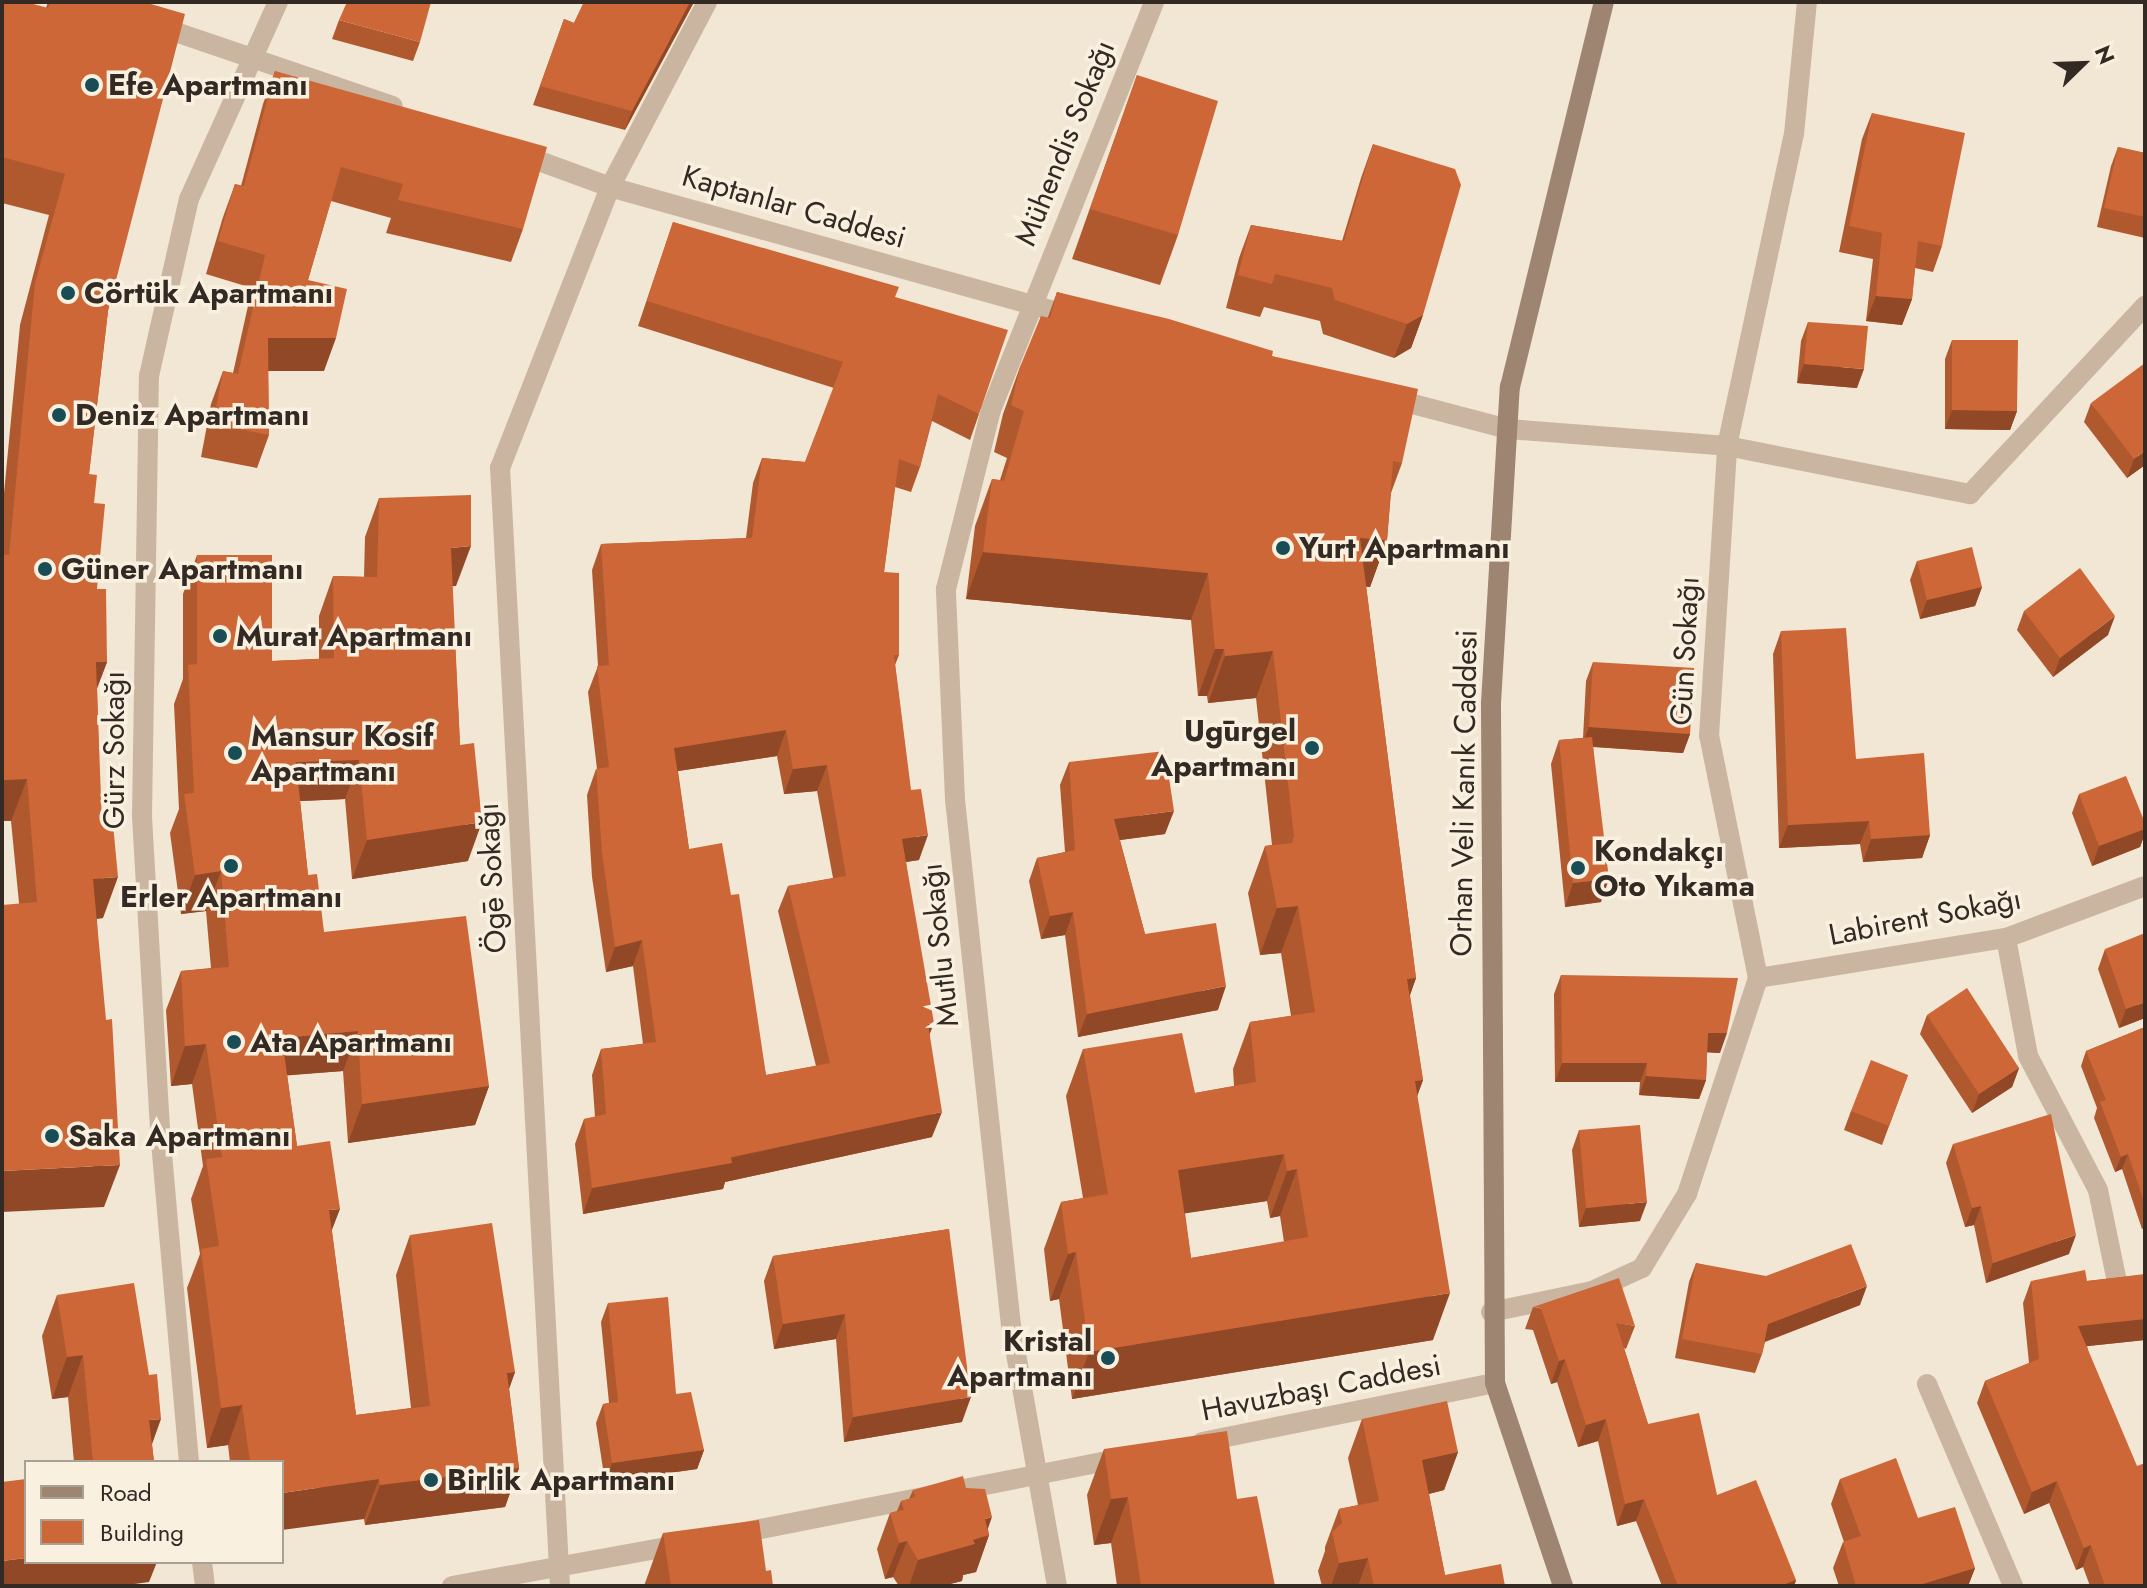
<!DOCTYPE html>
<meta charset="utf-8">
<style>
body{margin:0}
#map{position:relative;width:2147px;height:1588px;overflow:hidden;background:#f2e6d4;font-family:Jost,sans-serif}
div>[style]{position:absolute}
.street>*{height:20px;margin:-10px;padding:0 10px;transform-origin:10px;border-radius:10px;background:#cab6a0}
.secondary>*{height:20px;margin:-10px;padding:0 10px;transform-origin:10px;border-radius:10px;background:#9d8572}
.wall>*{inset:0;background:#b0592f}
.shaded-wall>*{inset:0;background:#904826}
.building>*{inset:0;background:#cd6737}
.dots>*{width:22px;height:22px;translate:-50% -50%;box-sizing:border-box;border:4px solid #faf0e0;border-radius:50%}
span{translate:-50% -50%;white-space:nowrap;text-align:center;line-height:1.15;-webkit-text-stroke:7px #faf0e0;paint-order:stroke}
.poi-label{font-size:30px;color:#332a24;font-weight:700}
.left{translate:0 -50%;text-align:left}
.right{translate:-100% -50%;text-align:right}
.street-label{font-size:30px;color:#332a24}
.frame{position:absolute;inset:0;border:4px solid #332a24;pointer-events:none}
.legend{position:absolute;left:24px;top:1460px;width:260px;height:104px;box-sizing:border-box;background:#faf0e0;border:2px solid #aaa195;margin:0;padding:10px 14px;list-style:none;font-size:24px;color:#332a24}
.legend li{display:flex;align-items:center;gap:16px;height:40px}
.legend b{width:40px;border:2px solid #aaa195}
.north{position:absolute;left:2043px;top:24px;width:80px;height:80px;-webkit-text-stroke:6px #faf0e0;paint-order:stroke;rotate:67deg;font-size:22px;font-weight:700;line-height:32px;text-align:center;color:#332a24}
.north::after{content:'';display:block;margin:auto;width:28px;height:36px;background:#332a24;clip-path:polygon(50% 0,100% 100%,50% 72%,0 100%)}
</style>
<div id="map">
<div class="street">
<div style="left:155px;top:25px;width:251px;rotate:18.8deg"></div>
<div style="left:520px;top:154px;width:96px;rotate:20.1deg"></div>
<div style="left:610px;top:187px;width:485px;rotate:15.6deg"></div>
<div style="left:1390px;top:398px;width:122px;rotate:14.7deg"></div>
<div style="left:1508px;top:429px;width:220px;rotate:4.4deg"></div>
<div style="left:1727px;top:446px;width:248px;rotate:11.2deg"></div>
<div style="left:1970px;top:494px;width:257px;rotate:-47.1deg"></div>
<div style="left:2006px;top:938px;width:120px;rotate:79.4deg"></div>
<div style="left:2028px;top:1056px;width:151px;rotate:62.4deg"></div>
<div style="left:2098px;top:1190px;width:94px;rotate:78.3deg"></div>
<div style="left:1758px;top:978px;width:251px;rotate:-9.2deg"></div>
<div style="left:2006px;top:938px;width:148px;rotate:-20.5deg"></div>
<div style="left:1491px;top:1312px;width:103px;rotate:-11.7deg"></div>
<div style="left:1592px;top:1291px;width:55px;rotate:-24.7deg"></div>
<div style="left:1642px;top:1268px;width:87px;rotate:-58.7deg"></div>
<div style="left:1687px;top:1194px;width:227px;rotate:-71.8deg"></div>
<div style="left:1758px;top:978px;width:247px;rotate:-101.4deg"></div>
<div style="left:1709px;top:736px;width:291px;rotate:-86.4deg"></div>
<div style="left:1727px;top:446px;width:319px;rotate:-77.9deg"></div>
<div style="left:1794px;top:134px;width:133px;rotate:-84.4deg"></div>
<div style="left:1927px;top:1384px;width:220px;rotate:66.9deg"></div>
<div style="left:1202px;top:1442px;width:299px;rotate:-11.4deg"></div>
<div style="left:189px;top:1462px;width:334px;rotate:-95deg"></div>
<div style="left:160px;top:1129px;width:314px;rotate:-93.3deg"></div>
<div style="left:142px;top:816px;width:440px;rotate:-89.1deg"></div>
<div style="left:149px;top:376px;width:181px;rotate:-77.3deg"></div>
<div style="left:189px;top:199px;width:216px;rotate:-65.7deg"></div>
<div style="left:735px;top:1534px;width:396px;rotate:-11.1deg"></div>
<div style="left:202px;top:1562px;width:24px;rotate:83deg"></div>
<div style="left:452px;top:1586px;width:236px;rotate:-10.3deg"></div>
<div style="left:560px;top:1586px;width:1120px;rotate:-93.07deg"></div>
<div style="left:500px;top:468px;width:302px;rotate:-68.6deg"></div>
<div style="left:610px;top:187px;width:209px;rotate:-62.3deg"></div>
<div style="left:1057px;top:1586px;width:264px;rotate:-100deg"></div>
<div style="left:1011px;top:1326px;width:530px;rotate:-96.07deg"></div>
<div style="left:955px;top:799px;width:210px;rotate:-92.5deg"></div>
<div style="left:946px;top:589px;width:185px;rotate:-75.9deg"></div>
<div style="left:991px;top:410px;width:439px;rotate:-68.2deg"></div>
</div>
<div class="secondary">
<div style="left:1563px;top:1586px;width:214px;rotate:-108.5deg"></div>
<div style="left:1495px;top:1383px;width:680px;rotate:-90.34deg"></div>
<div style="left:1491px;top:703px;width:317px;rotate:-86.6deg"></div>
<div style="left:1510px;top:387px;width:396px;rotate:-76.3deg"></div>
</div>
<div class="wall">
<div style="clip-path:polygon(2px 2px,46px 8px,48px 2px,144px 2px,89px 474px,94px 503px,97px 589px,107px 662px,97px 688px,103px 918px,97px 919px,104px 1207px,19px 903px,11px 821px,2px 821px,2px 514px,20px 325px,49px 215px,2px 203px)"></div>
<div style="clip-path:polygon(584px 2px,694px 2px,625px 130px,533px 105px,564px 19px,574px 23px)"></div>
<div style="clip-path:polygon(339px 20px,420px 42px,413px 61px,332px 39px)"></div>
<div style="clip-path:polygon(275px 71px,523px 229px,511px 262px,386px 233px,391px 218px,331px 201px,308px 280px,324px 371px,268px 371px,269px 435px,257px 468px,201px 457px,211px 404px,223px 371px,233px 373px,252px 288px,206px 274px,223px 217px,235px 184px,241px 186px,263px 104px)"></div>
<div style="clip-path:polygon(1137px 75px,1178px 235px,1160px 285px,1072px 259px)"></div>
<div style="clip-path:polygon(1872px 113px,1942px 246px,1933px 272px,1915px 268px,1912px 299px,1902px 325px,1866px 321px,1873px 259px,1839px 252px,1862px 139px)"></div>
<div style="clip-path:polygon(1373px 144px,1423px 315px,1411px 348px,1394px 358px,1323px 334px,1320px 321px,1264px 307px,1260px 317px,1226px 308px,1239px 258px,1251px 225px,1342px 241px,1361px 178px)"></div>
<div style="clip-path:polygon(2118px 147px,2145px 153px,2145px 238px,2097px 227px,2111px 166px)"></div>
<div style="clip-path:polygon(evenodd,673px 222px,895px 297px,979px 414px,970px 440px,932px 421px,920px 467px,911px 492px,895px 487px,884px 572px,899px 655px,895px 665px,919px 860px,906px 862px,929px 1035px,932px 1137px,725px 1182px,723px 1189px,583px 1214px,575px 1144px,584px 1119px,595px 1117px,592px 1075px,601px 1049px,643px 1044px,633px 966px,606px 972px,592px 877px,587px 795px,596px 769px,597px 769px,588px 692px,598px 666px,592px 570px,601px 544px,746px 538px,753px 483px,762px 458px,805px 462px,834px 388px,638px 326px,673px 222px,777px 756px,784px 794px,817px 791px,833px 878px,788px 886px,778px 911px,816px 1066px,766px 1075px,731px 895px,689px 849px,678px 771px,777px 756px)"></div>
<div style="clip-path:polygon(evenodd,1057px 292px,1272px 356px,1402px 463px,1391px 493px,1387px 540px,1370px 587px,1366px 586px,1416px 978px,1410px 995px,1423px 1080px,1417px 1096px,1433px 1340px,1072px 1399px,1059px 1299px,1050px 1301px,1044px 1249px,1061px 1202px,1083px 1198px,1066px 1096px,1083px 1049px,1195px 1093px,1234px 1086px,1233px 1069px,1250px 1022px,1291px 1016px,1281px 953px,1260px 955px,1248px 893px,1265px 846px,1272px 845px,1256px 698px,1208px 703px,1207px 696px,1198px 696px,1191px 620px,966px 599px,975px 526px,992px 479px,1000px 480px,1007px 458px,994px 452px,1003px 414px,1020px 367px,1048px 317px,1057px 292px,1267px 1201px,1270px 1218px,1280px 1216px,1284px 1242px,1191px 1258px,1185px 1213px,1267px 1201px)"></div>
<div style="clip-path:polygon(1808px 322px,1857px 388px,1797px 383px,1801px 341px)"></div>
<div style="clip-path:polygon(1952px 340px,2017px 411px,2010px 430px,1945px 429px,1945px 359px)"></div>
<div style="clip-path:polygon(2091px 403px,2145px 465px,2127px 478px,2084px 422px)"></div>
<div style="clip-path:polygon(379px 498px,456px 586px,452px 586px,460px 745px,468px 861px,352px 879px,345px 799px,300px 801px,308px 875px,324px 932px,489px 1086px,475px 1125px,348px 1143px,343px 1071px,287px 1075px,297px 1146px,332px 1231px,356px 1415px,411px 1408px,396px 1275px,410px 1235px,515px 1372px,509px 1388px,519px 1468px,505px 1507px,365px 1525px,364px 1519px,282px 1462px,230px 1462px,228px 1445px,207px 1448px,187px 1288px,200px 1254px,191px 1199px,203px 1166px,192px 1084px,171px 1086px,166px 1010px,181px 971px,211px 968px,206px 911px,181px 914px,170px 833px,179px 809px,174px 704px,183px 679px,183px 594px,197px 555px,272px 661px,319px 659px,319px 616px,333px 576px,364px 577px,365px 537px)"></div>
<div style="clip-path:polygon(1917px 561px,1982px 587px,1975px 606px,1920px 619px,1910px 580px)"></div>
<div style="clip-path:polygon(2024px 611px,2108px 635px,2053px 677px,2017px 630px)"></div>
<div style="clip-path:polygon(1781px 631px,1856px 759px,1930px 835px,1922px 858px,1863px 862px,1860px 844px,1779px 848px,1773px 654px)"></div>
<div style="clip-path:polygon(1593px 662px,1690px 734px,1683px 753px,1593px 747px,1601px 902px,1565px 907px,1551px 764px,1559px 740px,1583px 738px,1586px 681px)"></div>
<div style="clip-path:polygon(1069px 762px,1165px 834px,1120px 840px,1145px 934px,1218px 1010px,1078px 1037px,1065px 935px,1041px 939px,1029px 881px,1037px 858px,1065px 852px,1060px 785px)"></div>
<div style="clip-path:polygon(2079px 794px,2145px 823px,2145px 833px,2140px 847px,2092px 866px,2072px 813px)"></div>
<div style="clip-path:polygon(2105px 949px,2145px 1018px,2119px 1028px,2098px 969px)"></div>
<div style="clip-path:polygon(1561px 975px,1720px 1053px,1707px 1052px,1706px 1080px,1699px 1099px,1639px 1095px,1640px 1082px,1555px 1082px,1554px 994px)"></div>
<div style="clip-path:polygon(1927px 1015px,2019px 1068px,2012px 1087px,1972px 1113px,1920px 1034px)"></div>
<div style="clip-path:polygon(2145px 1027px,2145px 1228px,2142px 1229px,2122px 1169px,2115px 1172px,2094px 1118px,2097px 1108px,2081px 1066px,2086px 1051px)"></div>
<div style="clip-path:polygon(1908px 1075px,1882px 1145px,1844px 1130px,1851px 1111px)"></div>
<div style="clip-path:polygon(1579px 1130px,1640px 1221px,1579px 1227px,1572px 1150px)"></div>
<div style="clip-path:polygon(1953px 1144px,2069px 1254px,1986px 1283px,1974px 1225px,1965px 1227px,1946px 1163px)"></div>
<div style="clip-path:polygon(949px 1229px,962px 1422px,844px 1442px,836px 1339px,774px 1349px,764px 1281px,773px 1256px)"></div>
<div style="clip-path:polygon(1696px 1263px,1860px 1305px,1765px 1342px,1762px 1354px,1755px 1373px,1675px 1358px,1689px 1282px)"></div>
<div style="clip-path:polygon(2145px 1268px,2145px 1340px,2087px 1346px,2145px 1586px,2090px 1586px,2083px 1567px,2076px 1570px,2049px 1503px,2024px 1514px,1977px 1403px,1985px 1381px,2029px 1363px,2023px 1303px,2031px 1281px,2087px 1281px,2143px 1275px)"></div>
<div style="clip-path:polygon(57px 1295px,152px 1444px,154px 1462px,74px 1462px,68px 1397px,52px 1399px,42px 1336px)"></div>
<div style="clip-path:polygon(608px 1303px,676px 1394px,704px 1450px,697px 1469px,605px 1482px,596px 1423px,603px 1404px,609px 1403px,601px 1322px)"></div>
<div style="clip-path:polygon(1533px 1307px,1635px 1326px,1626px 1349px,1624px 1348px,1648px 1424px,1796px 1580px,1794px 1586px,1662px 1586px,1636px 1521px,1617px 1526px,1598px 1441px,1578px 1447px,1557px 1382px,1551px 1384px,1533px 1330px,1525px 1329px)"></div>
<div style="clip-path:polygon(1362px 1419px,1458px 1452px,1444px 1490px,1429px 1494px,1445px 1575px,1505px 1586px,1322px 1586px,1318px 1571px,1325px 1551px,1325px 1547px,1339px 1509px,1358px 1505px,1348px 1458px)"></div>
<div style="clip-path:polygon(1104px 1449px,1237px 1499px,1275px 1586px,1117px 1586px,1111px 1543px,1094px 1545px,1087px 1495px)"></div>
<div style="clip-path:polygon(1840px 1479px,1918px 1518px,1975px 1568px,1968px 1586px,1839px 1586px,1833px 1568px,1843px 1542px,1844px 1542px,1831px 1504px)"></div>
<div style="clip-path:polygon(966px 1488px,988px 1529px,989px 1535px,976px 1572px,963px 1575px,962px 1581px,942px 1586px,899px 1586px,893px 1577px,885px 1579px,877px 1549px,890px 1513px,897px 1511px,901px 1501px,909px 1499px,913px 1490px)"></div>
<div style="clip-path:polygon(663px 1533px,766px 1571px,773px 1586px,644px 1586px)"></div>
</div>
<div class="shaded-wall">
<div style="clip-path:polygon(690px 2px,694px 2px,625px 130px,632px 111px)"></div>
<div style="clip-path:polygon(1876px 296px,1912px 299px,1902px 325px,1866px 321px)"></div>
<div style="clip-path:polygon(1423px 315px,1411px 348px,1394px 358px,1407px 324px)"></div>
<div style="clip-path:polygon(268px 338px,336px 338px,324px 371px,256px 371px)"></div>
<div style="clip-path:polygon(1804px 364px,1864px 369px,1857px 388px,1797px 383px)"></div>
<div style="clip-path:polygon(1952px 410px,2017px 411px,2010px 430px,1945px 429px)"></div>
<div style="clip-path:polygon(2145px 451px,2145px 465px,2127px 478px,2134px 459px)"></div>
<div style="clip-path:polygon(1360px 538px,1387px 540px,1370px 587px,1342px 585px)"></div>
<div style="clip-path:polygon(471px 546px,456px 586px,436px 587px,451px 548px)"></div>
<div style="clip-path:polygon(983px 552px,1208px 573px,1191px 620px,966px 599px)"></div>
<div style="clip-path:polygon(1982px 587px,1975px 606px,1920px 619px,1927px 600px)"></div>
<div style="clip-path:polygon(2115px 616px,2108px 635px,2053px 677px,2060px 658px)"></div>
<div style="clip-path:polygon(1215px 649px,1224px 649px,1207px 696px,1198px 696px)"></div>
<div style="clip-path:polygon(1273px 651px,1256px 698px,1208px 703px,1225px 656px)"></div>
<div style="clip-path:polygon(96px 662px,107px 662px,91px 704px)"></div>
<div style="clip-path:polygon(1589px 727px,1690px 734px,1683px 753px,1582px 746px)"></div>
<div style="clip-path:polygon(786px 730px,777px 756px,665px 773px,674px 748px)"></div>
<div style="clip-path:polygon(359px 760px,345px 799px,281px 802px,296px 762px)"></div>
<div style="clip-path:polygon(827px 765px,817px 791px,784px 794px,793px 769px)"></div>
<div style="clip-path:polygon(27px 779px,11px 821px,2px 821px,2px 780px)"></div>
<div style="clip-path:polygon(1174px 811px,1165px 834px,1105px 842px,1114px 819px)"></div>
<div style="clip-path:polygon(1869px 821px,1860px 844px,1779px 848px,1788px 825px)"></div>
<div style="clip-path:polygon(482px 822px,468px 861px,352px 879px,367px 840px)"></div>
<div style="clip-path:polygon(2145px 829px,2145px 833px,2140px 847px,2092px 866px,2099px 846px)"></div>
<div style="clip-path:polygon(928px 835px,919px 860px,892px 864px,902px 839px)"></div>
<div style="clip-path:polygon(1930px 835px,1922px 858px,1863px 862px,1871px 839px)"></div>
<div style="clip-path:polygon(221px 871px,206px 911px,181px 914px,195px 875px)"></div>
<div style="clip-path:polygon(118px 877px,103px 918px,78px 920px,93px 879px)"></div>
<div style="clip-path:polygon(1609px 879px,1601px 902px,1565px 907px,1573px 883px)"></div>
<div style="clip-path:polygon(1298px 906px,1281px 953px,1260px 955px,1277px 908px)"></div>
<div style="clip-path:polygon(1073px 912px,1065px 935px,1041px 939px,1050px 916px)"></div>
<div style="clip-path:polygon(642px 940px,633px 966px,606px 972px,615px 947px)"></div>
<div style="clip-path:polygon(1416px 978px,1399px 1025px,1407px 979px)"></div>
<div style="clip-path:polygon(1226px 986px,1218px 1010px,1078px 1037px,1087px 1014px)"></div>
<div style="clip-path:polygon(2145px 1002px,2145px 1018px,2119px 1028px,2126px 1009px)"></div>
<div style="clip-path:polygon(934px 1023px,924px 1049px,928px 1024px)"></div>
<div style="clip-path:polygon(358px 1031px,343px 1071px,268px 1077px,282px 1038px)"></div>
<div style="clip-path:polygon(1708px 1033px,1727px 1033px,1720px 1053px,1701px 1052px)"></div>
<div style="clip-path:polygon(206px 1044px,192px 1084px,171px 1086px,185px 1046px)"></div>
<div style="clip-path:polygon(1562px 1063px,1647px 1063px,1640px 1082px,1555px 1082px)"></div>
<div style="clip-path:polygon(2019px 1068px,2012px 1087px,1972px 1113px,1979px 1094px)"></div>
<div style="clip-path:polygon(1646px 1076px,1706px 1080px,1699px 1099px,1639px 1095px)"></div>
<div style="clip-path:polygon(1423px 1080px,1406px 1127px,1415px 1081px)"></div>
<div style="clip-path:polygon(489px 1086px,475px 1125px,348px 1143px,362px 1104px)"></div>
<div style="clip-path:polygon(942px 1112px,932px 1137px,725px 1182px,723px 1189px,583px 1214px,592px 1188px)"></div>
<div style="clip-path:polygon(1284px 1154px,1267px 1201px,1161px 1217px,1178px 1170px)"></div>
<div style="clip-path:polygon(2128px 1154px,2122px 1169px,2115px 1172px,2121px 1157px)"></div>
<div style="clip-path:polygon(120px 1165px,104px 1207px,2px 1212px,2px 1171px)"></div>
<div style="clip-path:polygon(1297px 1169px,1280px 1216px,1270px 1218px,1287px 1171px)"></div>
<div style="clip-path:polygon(1647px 1202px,1640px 1221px,1579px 1227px,1586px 1208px)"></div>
<div style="clip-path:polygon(1981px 1206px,1974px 1225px,1965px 1227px,1972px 1208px)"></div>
<div style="clip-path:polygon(340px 1209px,325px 1248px,329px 1210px)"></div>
<div style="clip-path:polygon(2076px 1235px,2069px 1254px,1986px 1283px,1993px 1263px)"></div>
<div style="clip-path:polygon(1076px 1252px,1059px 1299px,1050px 1301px,1068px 1254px)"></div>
<div style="clip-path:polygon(1867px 1286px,1860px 1305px,1761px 1343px,1768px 1324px)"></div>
<div style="clip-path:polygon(1450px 1293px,1433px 1340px,1072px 1399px,1089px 1352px)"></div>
<div style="clip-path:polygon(845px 1314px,836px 1339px,774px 1349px,783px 1324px)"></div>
<div style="clip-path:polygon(2145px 1319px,2145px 1340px,2070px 1348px,2078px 1326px)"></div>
<div style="clip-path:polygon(83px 1355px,68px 1397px,52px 1399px,67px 1357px)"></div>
<div style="clip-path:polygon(1565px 1359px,1557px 1382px,1551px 1384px,1559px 1361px)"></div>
<div style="clip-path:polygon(515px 1372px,501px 1412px,507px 1373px)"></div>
<div style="clip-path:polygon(971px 1397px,962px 1422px,844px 1442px,853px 1417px)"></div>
<div style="clip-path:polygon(242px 1405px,228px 1445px,207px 1448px,221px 1408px)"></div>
<div style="clip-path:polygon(161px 1419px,146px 1461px,149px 1420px)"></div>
<div style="clip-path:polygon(1606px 1419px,1598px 1441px,1578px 1447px,1586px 1425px)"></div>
<div style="clip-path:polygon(704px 1450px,697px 1469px,605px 1482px,612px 1463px)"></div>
<div style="clip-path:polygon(1458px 1452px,1444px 1490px,1408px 1499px,1422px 1460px)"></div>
<div style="clip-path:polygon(519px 1468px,505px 1507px,365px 1525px,380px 1485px)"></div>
<div style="clip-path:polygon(379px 1479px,364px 1519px,282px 1530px,282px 1493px)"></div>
<div style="clip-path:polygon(2057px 1481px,2049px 1503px,2024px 1514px,2032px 1492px)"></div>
<div style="clip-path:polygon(1128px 1497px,1111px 1543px,1094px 1545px,1111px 1499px)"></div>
<div style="clip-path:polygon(1644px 1499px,1636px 1521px,1617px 1526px,1625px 1504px)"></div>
<div style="clip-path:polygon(992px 1517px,985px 1537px,989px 1535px,976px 1572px,963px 1575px,962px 1581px,942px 1586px,909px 1586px,918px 1560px,985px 1519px)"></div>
<div style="clip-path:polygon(907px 1541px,893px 1577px,885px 1579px,899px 1543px)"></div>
<div style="clip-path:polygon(2091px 1545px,2083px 1567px,2076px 1570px,2084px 1548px)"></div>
<div style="clip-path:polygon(26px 1558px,26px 1562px,157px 1562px,149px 1582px,120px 1586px,2px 1586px,2px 1561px)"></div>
<div style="clip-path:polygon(1368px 1558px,1358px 1586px,1331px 1586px,1339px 1563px)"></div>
<div style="clip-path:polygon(1975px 1568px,1968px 1586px,1916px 1586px)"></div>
<div style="clip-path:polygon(1796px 1580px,1794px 1586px,1780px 1586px)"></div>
</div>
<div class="building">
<div style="clip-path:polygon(2px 2px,26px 2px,48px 8px,50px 2px,144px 2px,185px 14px,108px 311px,89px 474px,97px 475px,94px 503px,105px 504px,97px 589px,106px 589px,107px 662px,96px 662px,102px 825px,113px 824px,118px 877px,93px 879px,106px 1020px,112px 1019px,120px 1165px,2px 1171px,2px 905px,37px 902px,27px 779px,2px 780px,2px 554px,9px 555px,35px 283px,65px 174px,2px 157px)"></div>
<div style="clip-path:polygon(347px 2px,431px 2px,420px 42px,339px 20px)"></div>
<div style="clip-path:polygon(584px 2px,690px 2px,632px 111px,540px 86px,564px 19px,574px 23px)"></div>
<div style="clip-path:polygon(275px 71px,547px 147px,523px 229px,398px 200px,403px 184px,341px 167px,308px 280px,347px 289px,336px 338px,268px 338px,269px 435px,213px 424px,223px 371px,238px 374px,265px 255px,218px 241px,235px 184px,244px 186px)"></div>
<div style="clip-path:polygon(1137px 75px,1218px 101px,1178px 235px,1090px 209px)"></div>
<div style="clip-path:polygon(1872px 113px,1965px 133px,1942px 246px,1918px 241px,1912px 299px,1876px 296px,1882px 233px,1849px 226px)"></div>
<div style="clip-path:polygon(1373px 144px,1455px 169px,1461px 185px,1423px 315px,1407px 324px,1335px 300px,1332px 288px,1275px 274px,1272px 284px,1238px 275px,1251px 225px,1344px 241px)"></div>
<div style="clip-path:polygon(2118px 147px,2145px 153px,2145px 217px,2104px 208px)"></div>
<div style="clip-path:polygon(evenodd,673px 222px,899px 287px,895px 297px,1008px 330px,979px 414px,938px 394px,920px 467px,899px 459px,884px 572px,899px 573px,899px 655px,894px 655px,911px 790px,921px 789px,928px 835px,902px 839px,934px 1023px,928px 1024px,942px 1112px,731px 1157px,732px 1163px,592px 1188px,584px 1119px,606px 1114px,601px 1049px,656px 1042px,642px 940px,615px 947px,602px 852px,596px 769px,609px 767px,597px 666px,609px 665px,601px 544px,752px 538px,762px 458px,805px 462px,843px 362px,647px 301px,673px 222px,786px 730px,793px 769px,827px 765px,846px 876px,788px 886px,830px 1063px,766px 1075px,739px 894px,731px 895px,722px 843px,689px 849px,674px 748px,786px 730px)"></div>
<div style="clip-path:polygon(evenodd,1057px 292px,1169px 319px,1273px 351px,1272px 356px,1418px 389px,1402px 463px,1393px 461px,1387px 540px,1360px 538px,1416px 978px,1407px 979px,1423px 1080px,1415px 1081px,1450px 1293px,1089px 1352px,1076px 1252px,1068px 1254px,1061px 1202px,1108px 1194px,1083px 1049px,1182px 1033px,1195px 1093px,1256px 1082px,1250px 1022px,1315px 1012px,1298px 906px,1277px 908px,1265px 846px,1292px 843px,1294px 836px,1273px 651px,1225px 656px,1224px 649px,1215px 649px,1208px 573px,983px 552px,992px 479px,1004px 481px,1024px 411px,1011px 405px,1020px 367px,1041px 316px,1050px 318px,1057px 292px,1284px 1154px,1287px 1171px,1297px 1169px,1308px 1237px,1191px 1258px,1178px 1170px,1284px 1154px)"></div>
<div style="clip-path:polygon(1808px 322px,1868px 326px,1864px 369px,1804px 364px)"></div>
<div style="clip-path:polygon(1952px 340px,2018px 340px,2017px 411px,1952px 410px)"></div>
<div style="clip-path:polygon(2145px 363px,2145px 451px,2134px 459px,2091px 403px)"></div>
<div style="clip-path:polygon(471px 495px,471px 546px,451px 548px,460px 745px,474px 743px,482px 822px,367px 840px,359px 760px,296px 762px,308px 875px,317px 874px,324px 932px,466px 916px,489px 1086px,362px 1104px,358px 1031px,282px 1038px,297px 1146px,330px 1141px,340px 1209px,329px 1210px,356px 1415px,430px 1406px,410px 1235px,492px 1223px,515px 1372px,507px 1373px,519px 1468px,380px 1485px,379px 1479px,282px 1493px,282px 1462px,250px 1462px,242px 1405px,221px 1408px,202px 1258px,201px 1249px,219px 1246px,206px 1159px,222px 1157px,206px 1044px,185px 1046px,181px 971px,229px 967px,221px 871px,195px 875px,184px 794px,194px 793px,188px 665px,197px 664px,197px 555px,272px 555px,272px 661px,334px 658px,333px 576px,377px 577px,379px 498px)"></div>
<div style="clip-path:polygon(1972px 547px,1982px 587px,1927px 600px,1917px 561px)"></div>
<div style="clip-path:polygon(2080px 568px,2115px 616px,2060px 658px,2024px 611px)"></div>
<div style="clip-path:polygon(1846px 628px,1856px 759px,1924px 753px,1930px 835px,1871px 839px,1869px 821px,1788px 825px,1781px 631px)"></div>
<div style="clip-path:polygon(1593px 662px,1694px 668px,1690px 734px,1589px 727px)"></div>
<div style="clip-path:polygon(1592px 737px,1609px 879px,1573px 883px,1559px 740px)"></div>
<div style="clip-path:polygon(1165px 751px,1174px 811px,1114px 819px,1145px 934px,1216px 923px,1226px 986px,1087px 1014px,1073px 912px,1050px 916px,1037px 858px,1075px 850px,1069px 762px)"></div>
<div style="clip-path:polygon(2126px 776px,2145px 823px,2145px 829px,2099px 846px,2079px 794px)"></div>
<div style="clip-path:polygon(2145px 933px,2145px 1002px,2126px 1009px,2105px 949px)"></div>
<div style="clip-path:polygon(1561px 975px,1738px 978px,1727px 1033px,1708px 1033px,1706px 1080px,1646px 1076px,1647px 1063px,1562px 1063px)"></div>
<div style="clip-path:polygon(1967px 988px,2019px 1068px,1979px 1094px,1927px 1015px)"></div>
<div style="clip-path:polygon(2145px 1027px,2145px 1205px,2128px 1154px,2121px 1157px,2100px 1102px,2106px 1100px,2086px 1051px)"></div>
<div style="clip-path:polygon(1871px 1060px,1908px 1075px,1889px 1126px,1851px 1111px)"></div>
<div style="clip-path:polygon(2051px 1114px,2076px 1235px,1993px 1263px,1981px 1206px,1972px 1208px,1953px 1144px)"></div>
<div style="clip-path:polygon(1640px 1125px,1647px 1202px,1586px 1208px,1579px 1130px)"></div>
<div style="clip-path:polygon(949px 1229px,971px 1397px,853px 1417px,845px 1314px,783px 1324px,773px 1256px)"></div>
<div style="clip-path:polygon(1851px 1244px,1867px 1286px,1768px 1324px,1762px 1354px,1682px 1339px,1696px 1263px,1766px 1276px)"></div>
<div style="clip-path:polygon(2085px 1270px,2087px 1281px,2145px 1274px,2145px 1319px,2078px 1326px,2137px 1466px,2145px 1463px,2145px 1586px,2105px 1586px,2091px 1545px,2084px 1548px,2057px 1481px,2032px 1492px,1985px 1381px,2039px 1359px,2031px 1281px)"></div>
<div style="clip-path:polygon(1619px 1278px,1635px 1326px,1616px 1323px,1648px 1424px,1699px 1413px,1717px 1495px,1756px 1480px,1796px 1580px,1780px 1586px,1678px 1586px,1644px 1499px,1625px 1504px,1606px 1419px,1586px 1425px,1565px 1359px,1559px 1361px,1541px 1308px,1533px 1307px)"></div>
<div style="clip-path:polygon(134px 1283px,149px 1375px,157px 1374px,161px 1419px,149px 1420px,154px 1462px,93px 1462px,83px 1355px,67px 1357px,57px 1295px)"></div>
<div style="clip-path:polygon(668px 1297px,676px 1394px,691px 1392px,704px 1450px,612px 1463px,603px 1404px,618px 1402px,608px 1303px)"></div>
<div style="clip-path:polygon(1447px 1401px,1458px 1452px,1422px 1460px,1445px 1575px,1501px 1564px,1505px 1586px,1374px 1586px,1368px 1558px,1339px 1563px,1332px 1532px,1342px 1523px,1339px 1509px,1379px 1501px,1362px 1419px)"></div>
<div style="clip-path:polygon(1227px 1431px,1237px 1499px,1257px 1496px,1275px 1586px,1141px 1586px,1128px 1497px,1111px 1499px,1104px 1449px)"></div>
<div style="clip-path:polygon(1896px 1458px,1918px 1518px,1955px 1507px,1975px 1568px,1916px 1586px,1856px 1586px,1843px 1542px,1861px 1536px,1840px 1479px)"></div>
<div style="clip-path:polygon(963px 1476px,966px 1488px,985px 1489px,992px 1517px,985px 1519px,989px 1535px,973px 1540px,975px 1544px,918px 1560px,907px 1541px,899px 1543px,890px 1513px,904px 1510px,901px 1501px,915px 1497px,913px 1490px)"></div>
<div style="clip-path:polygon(26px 1479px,26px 1558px,2px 1561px,2px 1482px)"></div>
<div style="clip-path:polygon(759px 1520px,766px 1571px,771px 1570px,773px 1586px,670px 1586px,671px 1586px,663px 1533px)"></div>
</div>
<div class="dots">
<div style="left:92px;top:85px;background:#184d56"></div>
<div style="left:68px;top:293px;background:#184d56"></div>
<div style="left:59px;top:415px;background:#184d56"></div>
<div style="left:1283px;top:548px;background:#184d56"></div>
<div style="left:45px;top:569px;background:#184d56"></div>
<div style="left:220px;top:636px;background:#184d56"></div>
<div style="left:1312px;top:748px;background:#184d56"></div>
<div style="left:235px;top:753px;background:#184d56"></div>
<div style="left:231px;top:866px;background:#184d56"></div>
<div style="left:1578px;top:868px;background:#184d56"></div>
<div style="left:234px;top:1042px;background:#184d56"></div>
<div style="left:52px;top:1136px;background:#184d56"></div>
<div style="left:1108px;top:1358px;background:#184d56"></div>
<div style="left:431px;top:1480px;background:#184d56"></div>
</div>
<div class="poi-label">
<span class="left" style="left:108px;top:85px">Efe Apartmanı</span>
<span class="left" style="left:84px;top:293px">Cörtük Apartmanı</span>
<span class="left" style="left:75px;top:415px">Deniz Apartmanı</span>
<span class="left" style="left:1299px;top:548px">Yurt Apartmanı</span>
<span class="left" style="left:61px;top:569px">Güner Apartmanı</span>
<span class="left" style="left:236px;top:636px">Murat Apartmanı</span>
<span class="right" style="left:1296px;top:748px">Uḡurgel<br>Apartmanı</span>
<span class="left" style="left:251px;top:753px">Mansur Kosif<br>Apartmanı</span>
<span class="left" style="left:1594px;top:868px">Kondakçı<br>Oto Yıkama</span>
<span style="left:231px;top:897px">Erler Apartmanı</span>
<span class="left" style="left:250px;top:1042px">Ata Apartmanı</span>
<span class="left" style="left:68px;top:1136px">Saka Apartmanı</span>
<span class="right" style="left:1092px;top:1358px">Kristal<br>Apartmanı</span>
<span class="left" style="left:447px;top:1480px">Birlik Apartmanı</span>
</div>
<div class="street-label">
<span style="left:1065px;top:143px;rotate:-68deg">Mühendis Sokağı</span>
<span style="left:794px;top:207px;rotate:16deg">Kaptanlar Caddesi</span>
<span style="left:1685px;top:651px;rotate:-87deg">Gün Sokağı</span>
<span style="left:114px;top:750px;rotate:-90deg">Gürz Sokağı</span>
<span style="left:1464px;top:793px;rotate:-89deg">Orhan Veli Kanık Caddesi</span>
<span style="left:492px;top:878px;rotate:-93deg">Öḡe Sokağı</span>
<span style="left:1925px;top:917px;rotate:-11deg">Labirent Sokağı</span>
<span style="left:940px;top:945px;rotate:-96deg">Mutlu Sokağı</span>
<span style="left:1321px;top:1388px;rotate:-11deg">Havuzbaşı Caddesi</span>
</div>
<div class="frame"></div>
<ul class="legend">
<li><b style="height:10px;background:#9d8572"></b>Road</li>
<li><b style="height:22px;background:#cd6737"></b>Building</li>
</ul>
<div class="north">N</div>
</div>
